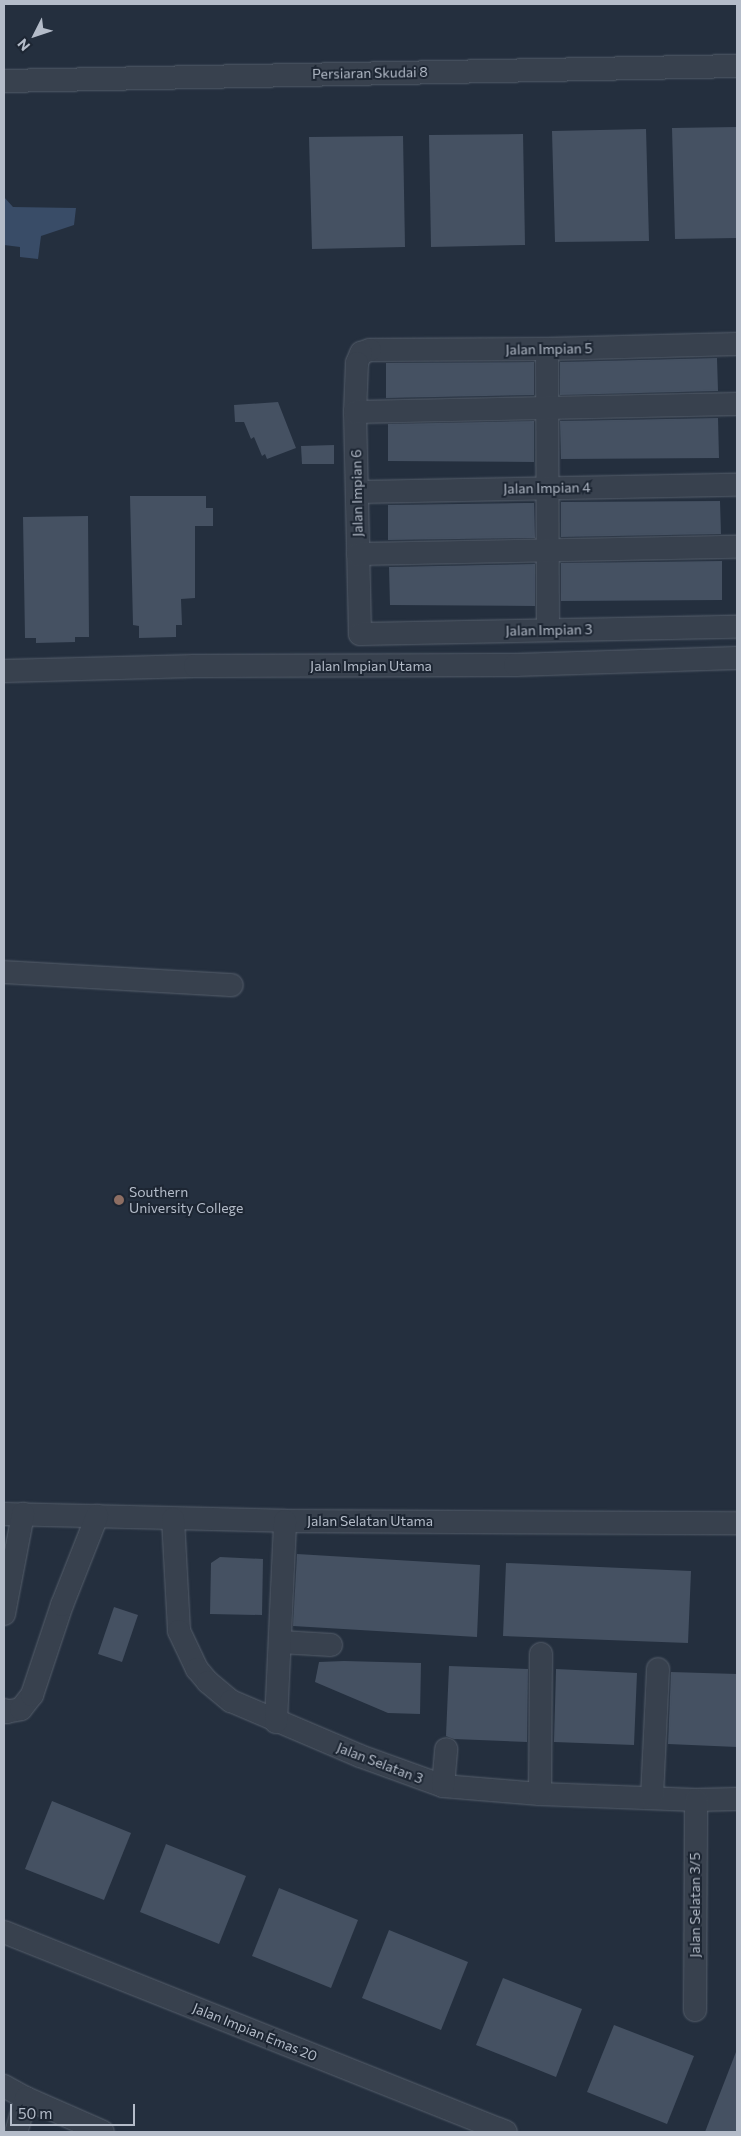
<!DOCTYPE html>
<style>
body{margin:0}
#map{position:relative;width:741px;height:2136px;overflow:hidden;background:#242f3e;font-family:Commissioner,sans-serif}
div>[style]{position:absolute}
.water>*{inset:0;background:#394c67}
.building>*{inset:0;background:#455162}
.roads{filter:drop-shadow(0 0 1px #565f6c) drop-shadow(0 0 1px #565f6c)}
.minor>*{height:22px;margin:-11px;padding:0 11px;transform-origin:11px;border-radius:11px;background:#38414e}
.dots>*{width:14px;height:14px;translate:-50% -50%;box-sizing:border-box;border:2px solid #1d2633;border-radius:50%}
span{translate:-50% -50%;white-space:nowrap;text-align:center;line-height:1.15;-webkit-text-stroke:4px #1d2633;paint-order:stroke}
.street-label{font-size:14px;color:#b4bcc9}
.poi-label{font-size:14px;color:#b4bcc9}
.left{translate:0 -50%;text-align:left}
.frame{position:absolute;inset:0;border:5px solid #b4bcc9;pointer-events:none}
.north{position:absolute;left:10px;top:10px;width:50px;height:50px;-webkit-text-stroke:4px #1d2633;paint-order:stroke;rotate:229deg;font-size:14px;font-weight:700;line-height:20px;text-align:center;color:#b4bcc9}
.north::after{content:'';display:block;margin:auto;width:18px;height:22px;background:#b4bcc9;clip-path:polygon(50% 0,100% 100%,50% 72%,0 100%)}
.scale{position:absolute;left:10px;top:2104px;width:125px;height:22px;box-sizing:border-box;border:2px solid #b4bcc9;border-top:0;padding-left:6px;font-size:15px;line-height:18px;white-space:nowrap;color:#b4bcc9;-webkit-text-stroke:4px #1d2633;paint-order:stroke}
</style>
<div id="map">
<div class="water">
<div style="clip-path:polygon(4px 197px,13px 207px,76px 208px,74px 225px,41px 236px,38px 259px,20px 257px,20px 247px,4px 245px)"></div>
</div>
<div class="building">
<div style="clip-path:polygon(737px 127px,737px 238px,675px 239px,672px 128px)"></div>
<div style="clip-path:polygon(646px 129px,649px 241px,555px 242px,552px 131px)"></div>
<div style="clip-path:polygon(523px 134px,525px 245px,431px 247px,429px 135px)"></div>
<div style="clip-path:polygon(403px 136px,405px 247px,312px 249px,309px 137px)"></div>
<div style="clip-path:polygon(717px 358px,718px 391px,560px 395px,560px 362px)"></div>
<div style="clip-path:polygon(534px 362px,534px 395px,386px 398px,386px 363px)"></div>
<div style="clip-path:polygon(278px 402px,296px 448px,267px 459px,265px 454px,262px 456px,254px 437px,251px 439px,244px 422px,235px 422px,234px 405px)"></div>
<div style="clip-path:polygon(718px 418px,719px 458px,561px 459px,560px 421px)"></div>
<div style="clip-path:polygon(534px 421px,534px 462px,388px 461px,388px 424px)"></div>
<div style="clip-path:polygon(334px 445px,334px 464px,302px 464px,301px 446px)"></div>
<div style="clip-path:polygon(130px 496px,206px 496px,206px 508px,213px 508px,213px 526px,195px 526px,195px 598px,181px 599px,182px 625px,176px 625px,176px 637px,139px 638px,139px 626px,133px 625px)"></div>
<div style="clip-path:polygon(720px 501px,721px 534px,561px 537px,561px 502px)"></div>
<div style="clip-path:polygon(525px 503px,534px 503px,535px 538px,388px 540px,388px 505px)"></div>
<div style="clip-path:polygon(88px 516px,89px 637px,75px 637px,75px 642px,36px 643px,36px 638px,25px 638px,23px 517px)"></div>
<div style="clip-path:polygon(722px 561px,722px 600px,561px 601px,561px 563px)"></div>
<div style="clip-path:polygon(535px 564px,535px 606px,390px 605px,389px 567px)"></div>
<div style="clip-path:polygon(297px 1554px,480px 1565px,477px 1637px,293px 1626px)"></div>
<div style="clip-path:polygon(220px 1557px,263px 1559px,262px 1615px,210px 1614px,211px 1563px)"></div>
<div style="clip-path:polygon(506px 1563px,691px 1571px,688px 1643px,503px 1636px)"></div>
<div style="clip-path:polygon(114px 1607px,138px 1615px,122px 1662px,98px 1654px)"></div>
<div style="clip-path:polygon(344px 1661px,421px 1663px,420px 1714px,388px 1713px,315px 1682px,319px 1662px)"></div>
<div style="clip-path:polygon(449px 1666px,528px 1669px,527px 1742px,454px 1739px,446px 1736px)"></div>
<div style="clip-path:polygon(556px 1669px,637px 1673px,634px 1745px,554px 1742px)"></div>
<div style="clip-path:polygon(671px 1672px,737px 1674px,737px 1747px,668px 1744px)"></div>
<div style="clip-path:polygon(52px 1801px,131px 1833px,104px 1900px,25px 1869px)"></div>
<div style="clip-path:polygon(166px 1844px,246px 1876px,219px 1944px,140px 1912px)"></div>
<div style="clip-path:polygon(279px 1888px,358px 1920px,331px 1988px,252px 1956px)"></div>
<div style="clip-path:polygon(389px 1930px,468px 1962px,441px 2030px,362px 1998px)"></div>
<div style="clip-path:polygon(503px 1978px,582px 2009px,556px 2077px,476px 2045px)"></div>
<div style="clip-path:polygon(614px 2025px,694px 2056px,667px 2124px,587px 2092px)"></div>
<div style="clip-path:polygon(736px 2052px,737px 2132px,705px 2132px)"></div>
</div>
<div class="roads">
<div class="minor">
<div style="left:4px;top:81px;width:733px;rotate:-1.17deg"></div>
<div style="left:737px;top:344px;width:190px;rotate:178.5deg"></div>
<div style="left:547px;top:349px;width:177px;rotate:179.7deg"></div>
<div style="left:370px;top:350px;width:9px;rotate:162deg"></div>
<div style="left:361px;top:353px;width:11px;rotate:112deg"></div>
<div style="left:357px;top:363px;width:49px;rotate:92.3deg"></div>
<div style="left:355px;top:412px;width:222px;rotate:88.7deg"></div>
<div style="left:360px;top:634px;width:377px;rotate:-1.1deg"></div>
<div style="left:547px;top:349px;width:281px;rotate:89.8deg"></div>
<div style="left:355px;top:412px;width:382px;rotate:-1.2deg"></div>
<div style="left:358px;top:492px;width:379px;rotate:-1.1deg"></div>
<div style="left:358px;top:554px;width:379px;rotate:-1.1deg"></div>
<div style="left:4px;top:671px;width:191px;rotate:-1.5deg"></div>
<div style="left:195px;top:666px;width:320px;rotate:-0.2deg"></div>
<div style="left:515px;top:665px;width:222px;rotate:-1.8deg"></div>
<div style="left:4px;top:972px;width:228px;rotate:3.3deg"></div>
<div style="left:4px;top:1514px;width:281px;rotate:1.4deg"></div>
<div style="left:285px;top:1521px;width:452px;rotate:0.3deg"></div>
<div style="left:173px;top:1519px;width:112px;rotate:86.9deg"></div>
<div style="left:179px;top:1631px;width:42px;rotate:64.7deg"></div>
<div style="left:197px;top:1669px;width:17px;rotate:50deg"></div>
<div style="left:208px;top:1682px;width:30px;rotate:40deg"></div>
<div style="left:231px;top:1701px;width:140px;rotate:23.1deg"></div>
<div style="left:360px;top:1756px;width:88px;rotate:19.9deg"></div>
<div style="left:443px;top:1786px;width:97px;rotate:4.7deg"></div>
<div style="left:540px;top:1794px;width:156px;rotate:2.2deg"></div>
<div style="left:696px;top:1800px;width:41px;rotate:-1.4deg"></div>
<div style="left:4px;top:1614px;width:102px;rotate:-79.2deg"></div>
<div style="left:281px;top:1642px;width:50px;rotate:3.4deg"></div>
<div style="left:4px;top:1710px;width:3px;rotate:45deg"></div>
<div style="left:6px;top:1712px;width:15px;rotate:-11deg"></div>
<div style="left:21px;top:1709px;width:18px;rotate:-52deg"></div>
<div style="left:32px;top:1695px;width:95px;rotate:-71.6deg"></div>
<div style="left:62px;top:1605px;width:96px;rotate:-68.5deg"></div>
<div style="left:276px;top:1722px;width:201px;rotate:-87.4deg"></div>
<div style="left:443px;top:1786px;width:37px;rotate:-85deg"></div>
<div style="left:540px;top:1794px;width:140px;rotate:-89.6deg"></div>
<div style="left:652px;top:1797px;width:128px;rotate:-87.3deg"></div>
<div style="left:4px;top:1932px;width:540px;rotate:21.72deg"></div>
<div style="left:695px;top:2010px;width:210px;rotate:-89.7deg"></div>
<div style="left:4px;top:2086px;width:25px;rotate:29deg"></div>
<div style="left:26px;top:2098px;width:35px;rotate:106deg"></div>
<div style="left:26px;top:2098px;width:84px;rotate:23.8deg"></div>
</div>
</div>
<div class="dots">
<div style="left:119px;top:1200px;background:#8d6e63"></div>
</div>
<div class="street-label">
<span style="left:370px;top:73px;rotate:-1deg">Persiaran Skudai 8</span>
<span style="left:549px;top:349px;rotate:-1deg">Jalan Impian 5</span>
<span style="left:547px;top:488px;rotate:-1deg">Jalan Impian 4</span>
<span style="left:357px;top:493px;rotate:-91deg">Jalan Impian 6</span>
<span style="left:549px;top:630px;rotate:-1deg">Jalan Impian 3</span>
<span style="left:371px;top:666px">Jalan Impian Utama</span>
<span style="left:370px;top:1521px">Jalan Selatan Utama</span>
<span style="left:380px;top:1763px;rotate:21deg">Jalan Selatan 3</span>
<span style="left:695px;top:1905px;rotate:-90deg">Jalan Selatan 3/5</span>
<span style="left:255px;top:2032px;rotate:22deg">Jalan Impian Emas 20</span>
</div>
<div class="poi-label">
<span class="left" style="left:129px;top:1200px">Southern<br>University College</span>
</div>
<div class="frame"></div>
<div class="north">N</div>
<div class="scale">50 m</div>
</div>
